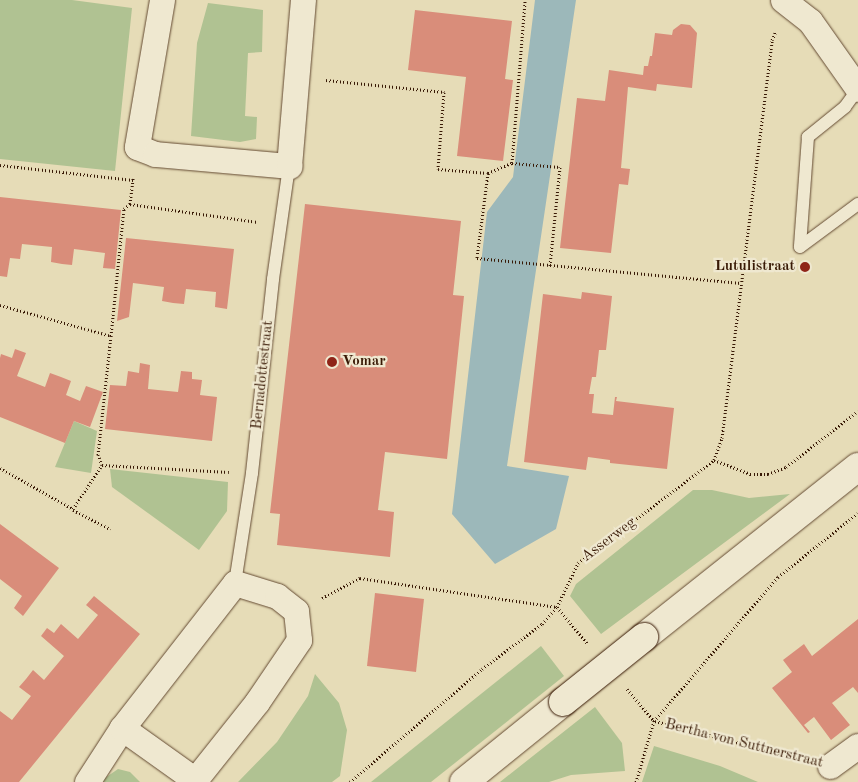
<!DOCTYPE html>
<style>
body{margin:0}
#map{position:relative;width:858px;height:782px;overflow:hidden;background:#e6dcb7;font-family:"Old Standard TT",serif}
div>[style]{position:absolute}
.green>*{inset:0;background:#b0c292}
.water>*{inset:0;background:#9cb8ba}
.building>*{inset:0;background:#d98d7a}
.path>*{height:3px;margin-top:-1.5px;transform-origin:0;background:repeating-linear-gradient(90deg,#381905 0 1px,transparent 0 3.5px)}
.roads{filter:drop-shadow(0 0 1px #644a32) drop-shadow(0 0 1px #644a32)}
.lane>*{height:12px;margin:-6px;padding:0 6px;transform-origin:6px;border-radius:6px;background:#efe8d0}
.street>*{height:25px;margin:-12.5px;padding:0 12.5px;transform-origin:12.5px;border-radius:12.5px;background:#efe8d0}
.secondary>*{height:28px;margin:-14px;padding:0 14px;transform-origin:14px;border-radius:14px;background:#efe8d0}
.bridges{filter:drop-shadow(0 0 1px #381905) drop-shadow(0 0 1px #381905)}
.secondary-bridge>*{height:28px;margin:-14px;padding:0 14px;transform-origin:14px;border-radius:14px;background:#efe8d0}
.dots>*{width:14px;height:14px;translate:-50% -50%;box-sizing:border-box;border:2px solid #efe8d0;border-radius:50%}
span{translate:-50% -50%;white-space:nowrap;text-align:center;line-height:1.15;-webkit-text-stroke:4.5px #efe8d0;paint-order:stroke}
.poi-label{font-size:15px;color:#381905;font-weight:700}
.right{translate:-100% -50%;text-align:right}
.left{translate:0 -50%;text-align:left}
.street-label{font-size:15px;color:#381905}
</style>
<div id="map">
<div class="green">
<div style="clip-path:polygon(0 0,72px 0,132px 8px,115px 171px,0 159px)"></div>
<div style="clip-path:polygon(208px 3px,263px 10px,262px 52px,248px 53px,245px 116px,257px 117px,256px 139px,240px 142px,191px 136px,197px 43px)"></div>
<div style="clip-path:polygon(74px 421px,97px 431px,91px 473px,55px 467px)"></div>
<div style="clip-path:polygon(110px 469px,228px 482px,227px 511px,199px 550px,112px 487px)"></div>
<div style="clip-path:polygon(693px 490px,712px 490px,749px 498px,790px 494px,601px 634px,570px 596px,576px 584px)"></div>
<div style="clip-path:polygon(541px 646px,564px 676px,499px 728px,431px 782px,371px 782px)"></div>
<div style="clip-path:polygon(315px 674px,339px 703px,347px 730px,340px 776px,332px 782px,238px 782px,277px 742px,308px 696px)"></div>
<div style="clip-path:polygon(595px 707px,622px 743px,625px 771px,571px 775px,549px 782px,500px 782px)"></div>
<div style="clip-path:polygon(654px 746px,720px 766px,758px 782px,642px 782px)"></div>
<div style="clip-path:polygon(118px 769px,130px 772px,140px 782px,103px 782px,105px 778px)"></div>
</div>
<div class="water">
<div style="clip-path:polygon(535px 0,576px 0,507px 466px,569px 476px,556px 529px,495px 564px,452px 514px,487px 212px,513px 177px)"></div>
</div>
<div class="building">
<div style="clip-path:polygon(415px 10px,512px 21px,505px 79px,513px 80px,503px 161px,457px 156px,466px 77px,408px 70px)"></div>
<div style="clip-path:polygon(681px 24px,690px 25px,697px 33px,692px 88px,657px 84px,656px 91px,628px 87px,621px 168px,630px 169px,628px 185px,619px 184px,611px 253px,560px 248px,577px 98px,605px 101px,609px 70px,643px 75px,644px 66px,648px 66px,650px 56px,652px 56px,655px 33px,672px 35px,673px 30px)"></div>
<div style="clip-path:polygon(0 197px,121px 210px,115px 269px,103px 268px,105px 253px,74px 249px,72px 265px,62px 264px,51px 262px,52px 247px,22px 244px,20px 259px,10px 258px,7px 277px,0 276px)"></div>
<div style="clip-path:polygon(305px 204px,461px 221px,453px 295px,464px 296px,447px 459px,385px 452px,378px 510px,394px 512px,390px 557px,277px 545px,280px 514px,270px 513px)"></div>
<div style="clip-path:polygon(126px 238px,234px 249px,227px 309px,215px 307px,216px 292px,186px 289px,184px 304px,173px 303px,162px 301px,164px 287px,133px 283px,129px 317px,117px 321px)"></div>
<div style="clip-path:polygon(582px 292px,612px 296px,606px 350px,599px 350px,596px 377px,592px 377px,589px 394px,594px 394px,592px 413px,613px 415px,615px 397px,617px 397px,616px 401px,674px 408px,667px 469px,610px 463px,610px 460px,588px 457px,586px 470px,524px 462px,543px 294px,581px 299px)"></div>
<div style="clip-path:polygon(15px 349px,26px 353px,17px 376px,45px 387px,50px 373px,61px 377px,71px 381px,66px 395px,80px 401px,86px 386px,103px 392px,90px 427px,74px 421px,65px 443px,0 417px,0 358px,1px 354px,12px 358px)"></div>
<div style="clip-path:polygon(140px 363px,150px 365px,148px 389px,178px 392px,181px 371px,192px 372px,192px 379px,202px 380px,200px 395px,217px 397px,212px 441px,105px 429px,110px 385px,126px 386px,128px 371px,139px 373px)"></div>
<div style="clip-path:polygon(0 524px,59px 568px,23px 616px,14px 608px,22px 596px,0 579px)"></div>
<div style="clip-path:polygon(375px 593px,424px 599px,416px 672px,367px 666px)"></div>
<div style="clip-path:polygon(94px 596px,140px 634px,19px 782px,0 782px,0 711px,12px 720px,31px 696px,19px 687px,26px 679px,33px 670px,44px 680px,64px 656px,41px 636px,47px 628px,54px 633px,61px 624px,78px 639px,98px 615px,86px 605px)"></div>
<div style="clip-path:polygon(858px 619px,858px 693px,853px 687px,832px 703px,850px 725px,831px 740px,814px 717px,804px 725px,810px 732px,808px 733px,772px 688px,792px 672px,783px 660px,804px 644px,812px 656px)"></div>
</div>
<div class="path">
<div style="left:326px;top:80px;width:119px;rotate:5.8deg"></div>
<div style="left:444px;top:92px;width:77px;rotate:94.5deg"></div>
<div style="left:438px;top:169px;width:50px;rotate:4.6deg"></div>
<div style="left:488px;top:173px;width:86px;rotate:97.4deg"></div>
<div style="left:477px;top:258px;width:265px;rotate:5.4deg"></div>
<div style="left:512px;top:163px;width:48px;rotate:4.8deg"></div>
<div style="left:560px;top:167px;width:99px;rotate:95.8deg"></div>
<div style="left:0;top:165px;width:134px;rotate:6.4deg"></div>
<div style="left:133px;top:180px;width:3px;rotate:-90deg"></div>
<div style="left:488px;top:173px;width:26px;rotate:-23deg"></div>
<div style="left:512px;top:163px;width:164px;rotate:-85.4deg"></div>
<div style="left:130px;top:204px;width:24px;rotate:-83deg"></div>
<div style="left:0;top:305px;width:115px;rotate:15.6deg"></div>
<div style="left:111px;top:336px;width:128px;rotate:-84.2deg"></div>
<div style="left:124px;top:209px;width:8px;rotate:-40deg"></div>
<div style="left:130px;top:204px;width:129px;rotate:8deg"></div>
<div style="left:714px;top:460px;width:23px;rotate:-70deg"></div>
<div style="left:722px;top:438px;width:401px;rotate:-82.8deg"></div>
<div style="left:772px;top:40px;width:10px;rotate:-66deg"></div>
<div style="left:714px;top:460px;width:39px;rotate:21deg"></div>
<div style="left:750px;top:474px;width:18px"></div>
<div style="left:768px;top:474px;width:19px;rotate:-21deg"></div>
<div style="left:786px;top:467px;width:91px;rotate:-37.9deg"></div>
<div style="left:102px;top:465px;width:11px;rotate:-112deg"></div>
<div style="left:98px;top:455px;width:120px;rotate:-83.8deg"></div>
<div style="left:0;top:468px;width:84px;rotate:29.3deg"></div>
<div style="left:73px;top:509px;width:53px;rotate:-56.6deg"></div>
<div style="left:102px;top:465px;width:127px;rotate:3.2deg"></div>
<div style="left:73px;top:510px;width:42px;rotate:27.2deg"></div>
<div style="left:322px;top:598px;width:43px;rotate:-27.8deg"></div>
<div style="left:360px;top:578px;width:199px;rotate:8.4deg"></div>
<div style="left:557px;top:607px;width:47px;rotate:50.2deg"></div>
<div style="left:627px;top:689px;width:42px;rotate:49.8deg"></div>
<div style="left:655px;top:721px;width:151px;rotate:14.6deg"></div>
<div style="left:350px;top:782px;width:174px;rotate:-40.6deg"></div>
<div style="left:482px;top:669px;width:75px;rotate:-36.9deg"></div>
<div style="left:542px;top:624px;width:23px;rotate:-49deg"></div>
<div style="left:557px;top:607px;width:49px;rotate:-64.5deg"></div>
<div style="left:578px;top:563px;width:171px;rotate:-37.1deg"></div>
<div style="left:636px;top:782px;width:64px;rotate:-73.6deg"></div>
<div style="left:654px;top:721px;width:190px;rotate:-49.3deg"></div>
<div style="left:778px;top:577px;width:102px;rotate:-38.7deg"></div>
</div>
<div class="roads">
<div class="lane">
<div style="left:858px;top:89px;width:22px;rotate:126deg"></div>
<div style="left:845px;top:107px;width:48px;rotate:141deg"></div>
<div style="left:808px;top:137px;width:110px;rotate:94.2deg"></div>
<div style="left:800px;top:247px;width:72px;rotate:-36.6deg"></div>
<div style="left:235px;top:583px;width:111px;rotate:-81.2deg"></div>
<div style="left:252px;top:473px;width:195px;rotate:-83.8deg"></div>
<div style="left:273px;top:279px;width:114px;rotate:-81.9deg"></div>
</div>
<div class="street">
<div style="left:162px;top:0;width:149px;rotate:99.7deg"></div>
<div style="left:137px;top:147px;width:19px;rotate:21deg"></div>
<div style="left:155px;top:154px;width:135px;rotate:5.1deg"></div>
<div style="left:289px;top:166px;width:167px;rotate:-85.2deg"></div>
<div style="left:783px;top:0;width:34px;rotate:38deg"></div>
<div style="left:810px;top:21px;width:83px;rotate:54.8deg"></div>
<div style="left:830px;top:766px;width:34px;rotate:-36deg"></div>
<div style="left:87px;top:782px;width:64px;rotate:-57.1deg"></div>
<div style="left:122px;top:728px;width:184px;rotate:-52.1deg"></div>
<div style="left:235px;top:583px;width:44px;rotate:17.2deg"></div>
<div style="left:277px;top:596px;width:24px;rotate:38deg"></div>
<div style="left:296px;top:611px;width:29px;rotate:84deg"></div>
<div style="left:299px;top:640px;width:75px;rotate:124.1deg"></div>
<div style="left:257px;top:702px;width:100px;rotate:128.5deg"></div>
<div style="left:195px;top:780px;width:90px;rotate:-144.5deg"></div>
</div>
<div class="secondary">
<div style="left:644px;top:637px;width:273px;rotate:-38.5deg"></div>
<div style="left:464px;top:782px;width:127px;rotate:-38.9deg"></div>
</div>
</div>
<div class="bridges">
<div class="secondary-bridge">
<div style="left:563px;top:702px;width:104px;rotate:-38.7deg"></div>
</div>
</div>
<div class="dots">
<div style="left:805px;top:267px;background:#8f2418"></div>
<div style="left:332px;top:362px;background:#8f2418"></div>
</div>
<div class="poi-label">
<span class="right" style="left:795px;top:267px">Lutulistraat</span>
<span class="left" style="left:342px;top:362px">Vomar</span>
</div>
<div class="street-label">
<span style="left:263px;top:375px;rotate:-84deg">Bernadottestraat</span>
<span style="left:609px;top:540px;rotate:-37deg">Asserweg</span>
<span style="left:744px;top:744px;rotate:14deg">Bertha von Suttnerstraat</span>
</div>
</div>
